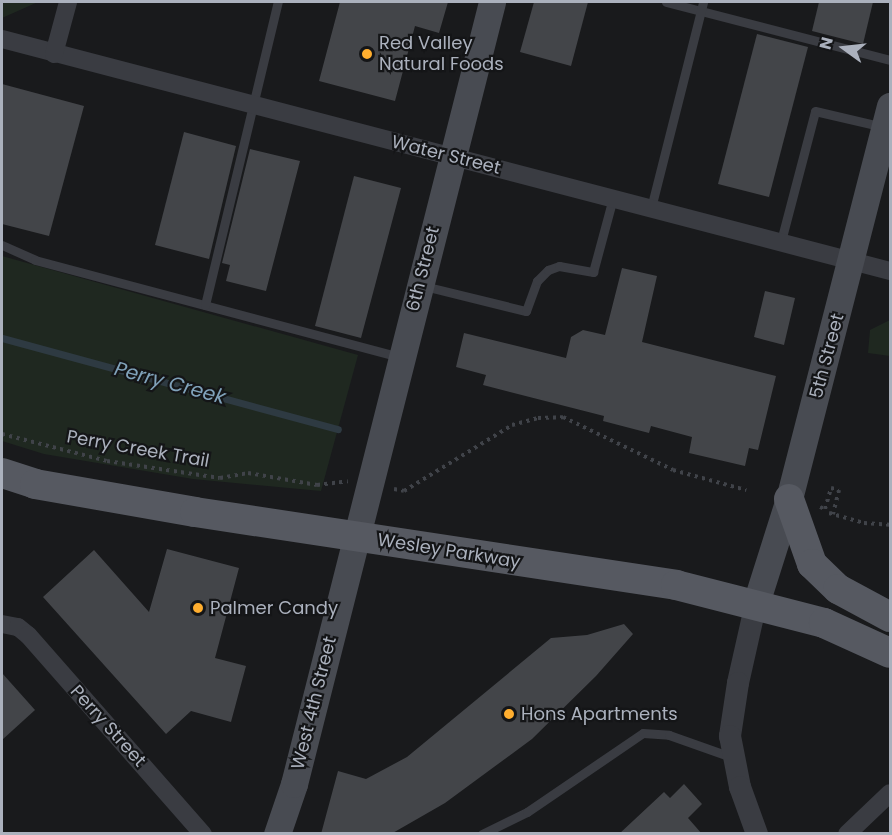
<!DOCTYPE html>
<style>
body{margin:0}
#map{position:relative;width:892px;height:835px;overflow:hidden;background:#191a1c;font-family:Poppins,sans-serif}
div>[style]{position:absolute}
.green>*{inset:0;background:#1f2820}
.stream>*{height:7px;margin:-3.5px;padding:0 3.5px;transform-origin:3.5px;border-radius:3.5px;background:#2e3a42}
.building>*{inset:0;background:#434549}
.path>*{height:4px;margin-top:-2px;transform-origin:0;background:repeating-linear-gradient(90deg,#404349 0 3px,transparent 0 7.5px)}
.service>*{height:9px;margin:-4.5px;padding:0 4.5px;transform-origin:4.5px;border-radius:4.5px;background:#3a3c42}
.minor>*{height:18px;margin:-9px;padding:0 9px;transform-origin:9px;border-radius:9px;background:#3a3c42}
.tertiary>*{height:22px;margin:-11px;padding:0 11px;transform-origin:11px;border-radius:11px;background:#3a3c42}
.secondary>*{height:27px;margin:-13.5px;padding:0 13.5px;transform-origin:13.5px;border-radius:13.5px;background:#484b52}
.primary>*{height:30px;margin:-15px;padding:0 15px;transform-origin:15px;border-radius:15px;background:#565961}
.dots>*{width:16px;height:16px;translate:-50% -50%;box-sizing:border-box;border:3px solid #141517;border-radius:50%}
span{translate:-50% -50%;white-space:nowrap;text-align:center;line-height:1.15;-webkit-text-stroke:4.5px #141517;paint-order:stroke}
.poi-label{font-size:18px;color:#abb1bd}
.left{translate:0 -50%;text-align:left}
.street-label{font-size:18px;color:#abb1bd}
.water-label{font-size:20px;color:#80a2ba;font-style:italic}
.frame{position:absolute;inset:0;border:3px solid #abb1bd;pointer-events:none}
.north{position:absolute;left:814px;top:18px;width:60px;height:60px;-webkit-text-stroke:4px #141517;paint-order:stroke;rotate:285deg;font-size:16px;font-weight:700;line-height:24px;text-align:center;color:#abb1bd}
.north::after{content:'';display:block;margin:auto;width:21px;height:27px;background:#abb1bd;clip-path:polygon(50% 0,100% 100%,50% 72%,0 100%)}
</style>
<div id="map">
<div class="green">
<div style="clip-path:polygon(2px 2px,38px 2px,2px 18px)"></div>
<div style="clip-path:polygon(2px 256px,358px 355px,321px 491px,193px 479px,44px 454px,2px 441px)"></div>
<div style="clip-path:polygon(890px 320px,890px 356px,868px 353px,870px 330px)"></div>
</div>
<div class="stream">
<div style="left:2px;top:338px;width:348px;rotate:15.2deg"></div>
</div>
<div class="building">
<div style="clip-path:polygon(340px 2px,448px 2px,439px 33px,415px 26px,395px 101px,319px 81px)"></div>
<div style="clip-path:polygon(534px 2px,588px 2px,571px 66px,520px 52px)"></div>
<div style="clip-path:polygon(819px 2px,873px 2px,863px 44px,812px 31px)"></div>
<div style="clip-path:polygon(757px 34px,808px 47px,769px 197px,718px 184px)"></div>
<div style="clip-path:polygon(2px 84px,84px 106px,49px 236px,2px 224px)"></div>
<div style="clip-path:polygon(184px 132px,236px 146px,209px 259px,155px 245px)"></div>
<div style="clip-path:polygon(250px 149px,300px 161px,266px 291px,226px 281px,230px 265px,222px 263px)"></div>
<div style="clip-path:polygon(354px 176px,401px 188px,361px 338px,315px 326px)"></div>
<div style="clip-path:polygon(622px 268px,657px 276px,642px 342px,776px 376px,758px 450px,749px 448px,745px 466px,689px 453px,692px 437px,651px 426px,649px 433px,603px 421px,604px 416px,483px 385px,486px 375px,456px 367px,464px 333px,566px 358px,571px 337px,583px 330px,605px 335px)"></div>
<div style="clip-path:polygon(765px 291px,795px 298px,784px 345px,754px 337px)"></div>
<div style="clip-path:polygon(167px 549px,239px 568px,215px 658px,246px 666px,231px 722px,191px 711px,166px 734px,43px 597px,94px 550px,149px 612px)"></div>
<div style="clip-path:polygon(624px 624px,633px 634px,596px 676px,532px 739px,445px 803px,391px 834px,321px 834px,338px 771px,366px 779px,407px 757px,551px 638px,587px 635px)"></div>
<div style="clip-path:polygon(2px 673px,35px 710px,2px 740px)"></div>
<div style="clip-path:polygon(684px 784px,702px 804px,688px 818px,702px 834px,619px 834px,664px 792px,670px 798px)"></div>
</div>
<div class="path">
<div style="left:2px;top:434px;width:108px;rotate:14.4deg"></div>
<div style="left:107px;top:461px;width:114px;rotate:8.6deg"></div>
<div style="left:220px;top:478px;width:28px;rotate:-10deg"></div>
<div style="left:248px;top:473px;width:70px;rotate:9.9deg"></div>
<div style="left:317px;top:485px;width:31px;rotate:-7deg"></div>
<div style="left:394px;top:489px;width:10px;rotate:11deg"></div>
<div style="left:404px;top:491px;width:127px;rotate:-31.4deg"></div>
<div style="left:512px;top:425px;width:27px;rotate:-15deg"></div>
<div style="left:538px;top:418px;width:25px;rotate:-2deg"></div>
<div style="left:563px;top:417px;width:122px;rotate:25.7deg"></div>
<div style="left:673px;top:470px;width:76px;rotate:15.3deg"></div>
<div style="left:820px;top:507px;width:5px;rotate:22deg"></div>
<div style="left:825px;top:509px;width:22px;rotate:-74deg"></div>
<div style="left:831px;top:488px;width:8px;rotate:14deg"></div>
<div style="left:839px;top:490px;width:25px;rotate:104deg"></div>
<div style="left:829px;top:513px;width:36px;rotate:16deg"></div>
<div style="left:864px;top:523px;width:26px;rotate:4deg"></div>
</div>
<div class="service">
<div style="left:666px;top:2px;width:231px;rotate:14.5deg"></div>
<div style="left:651px;top:208px;width:212px;rotate:-75.8deg"></div>
<div style="left:781px;top:241px;width:134px;rotate:-75.3deg"></div>
<div style="left:815px;top:111px;width:70px;rotate:13.2deg"></div>
<div style="left:2px;top:245px;width:36px;rotate:24deg"></div>
<div style="left:35px;top:260px;width:378px;rotate:14.9deg"></div>
<div style="left:424px;top:286px;width:105px;rotate:13.8deg"></div>
<div style="left:526px;top:311px;width:32px;rotate:-70deg"></div>
<div style="left:537px;top:281px;width:16px;rotate:-45deg"></div>
<div style="left:548px;top:270px;width:12px;rotate:-20deg"></div>
<div style="left:559px;top:266px;width:35px;rotate:10deg"></div>
<div style="left:593px;top:272px;width:77px;rotate:-74.9deg"></div>
<div style="left:205px;top:305px;width:312px;rotate:-76.5deg"></div>
<div style="left:482px;top:834px;width:50px;rotate:-26.1deg"></div>
<div style="left:527px;top:812px;width:140px;rotate:-34.3deg"></div>
<div style="left:643px;top:733px;width:26px;rotate:4deg"></div>
<div style="left:669px;top:735px;width:66px;rotate:19.5deg"></div>
</div>
<div class="minor">
<div style="left:2px;top:39px;width:918px;rotate:14.64deg"></div>
<div style="left:54px;top:54px;width:54px;rotate:-74.9deg"></div>
<div style="left:2px;top:624px;width:16px;rotate:11deg"></div>
<div style="left:18px;top:627px;width:13px;rotate:39deg"></div>
<div style="left:28px;top:635px;width:265px;rotate:48.7deg"></div>
<div style="left:847px;top:834px;width:59px;rotate:-43.6deg"></div>
</div>
<div class="tertiary">
<div style="left:756px;top:603px;width:82px;rotate:102.7deg"></div>
<div style="left:738px;top:683px;width:54px;rotate:98.6deg"></div>
<div style="left:730px;top:736px;width:52px;rotate:78.9deg"></div>
<div style="left:740px;top:787px;width:50px;rotate:70.1deg"></div>
</div>
<div class="secondary">
<div style="left:756px;top:603px;width:109px;rotate:-72.4deg"></div>
<div style="left:789px;top:499px;width:406px;rotate:-75.6deg"></div>
<div style="left:277px;top:834px;width:53px;rotate:-71.2deg"></div>
<div style="left:294px;top:784px;width:807px;rotate:-75.79deg"></div>
</div>
<div class="primary">
<div style="left:2px;top:473px;width:35px;rotate:18deg"></div>
<div style="left:35px;top:484px;width:162px;rotate:9.9deg"></div>
<div style="left:195px;top:512px;width:487px;rotate:8.6deg"></div>
<div style="left:676px;top:585px;width:153px;rotate:14.4deg"></div>
<div style="left:824px;top:623px;width:72px;rotate:24.4deg"></div>
<div style="left:789px;top:499px;width:69px;rotate:70.5deg"></div>
<div style="left:812px;top:564px;width:36px;rotate:44deg"></div>
<div style="left:838px;top:589px;width:59px;rotate:28.3deg"></div>
</div>
<div class="dots">
<div style="left:367px;top:54px;background:#ffae2f"></div>
<div style="left:198px;top:608px;background:#ffae2f"></div>
<div style="left:509px;top:714px;background:#ffae2f"></div>
</div>
<div class="poi-label">
<span class="left" style="left:379px;top:54px">Red Valley<br>Natural Foods</span>
<span class="left" style="left:210px;top:608px">Palmer Candy</span>
<span class="left" style="left:521px;top:714px">Hons Apartments</span>
</div>
<div class="street-label">
<span style="left:446px;top:155px;rotate:14deg">Water Street</span>
<span style="left:423px;top:269px;rotate:-76deg">6th Street</span>
<span style="left:827px;top:356px;rotate:-75deg">5th Street</span>
<span style="left:138px;top:449px;rotate:10deg">Perry Creek Trail</span>
<span style="left:449px;top:551px;rotate:9deg">Wesley Parkway</span>
<span style="left:314px;top:703px;rotate:-76deg">West 4th Street</span>
<span style="left:108px;top:726px;rotate:48deg">Perry Street</span>
</div>
<div class="water-label">
<span style="left:170px;top:383px;rotate:15deg">Perry Creek</span>
</div>
<div class="frame"></div>
<div class="north">N</div>
</div>
